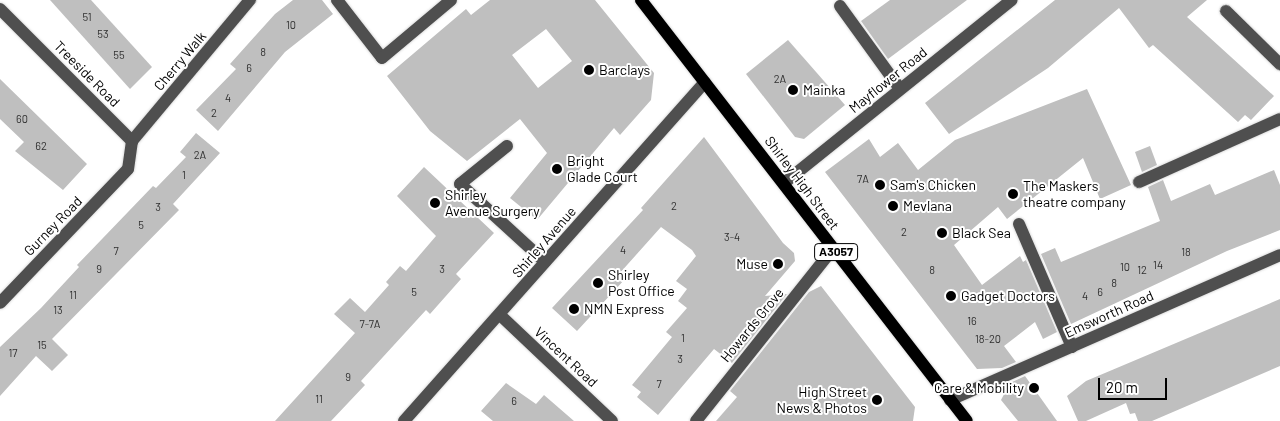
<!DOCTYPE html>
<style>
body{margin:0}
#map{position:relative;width:1280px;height:421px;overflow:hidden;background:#fff;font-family:Barlow,sans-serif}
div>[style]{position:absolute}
.building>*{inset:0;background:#bfbfbf}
.roads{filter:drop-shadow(0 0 1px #dbdbdb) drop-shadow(0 0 1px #dbdbdb)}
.minor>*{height:12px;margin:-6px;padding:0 6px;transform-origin:6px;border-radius:6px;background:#4f4f4f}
.major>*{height:12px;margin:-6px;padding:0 6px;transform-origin:6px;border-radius:6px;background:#000}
.dots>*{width:14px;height:14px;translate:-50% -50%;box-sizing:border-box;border:2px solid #fff;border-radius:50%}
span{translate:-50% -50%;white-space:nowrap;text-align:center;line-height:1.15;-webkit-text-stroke:4px #fff;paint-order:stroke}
.number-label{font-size:11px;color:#303030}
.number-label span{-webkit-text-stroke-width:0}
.shield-label span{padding:1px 4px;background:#fff;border:1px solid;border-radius:4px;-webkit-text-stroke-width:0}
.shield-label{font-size:12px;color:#000;font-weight:700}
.street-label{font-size:14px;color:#000}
.poi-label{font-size:14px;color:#000}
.left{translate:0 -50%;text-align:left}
.right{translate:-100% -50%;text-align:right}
.scale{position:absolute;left:1098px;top:378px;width:69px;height:22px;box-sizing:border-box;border:2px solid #000;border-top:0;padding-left:6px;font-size:15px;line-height:18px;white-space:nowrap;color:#000;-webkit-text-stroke:4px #fff;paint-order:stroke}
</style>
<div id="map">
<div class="building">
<div style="clip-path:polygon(50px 0,91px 0,152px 67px,130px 89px)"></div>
<div style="clip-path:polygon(293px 0,322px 0,333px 14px,285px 52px,218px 131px,196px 110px,236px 69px,230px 64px,275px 14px)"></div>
<div style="clip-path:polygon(evenodd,490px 0,595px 0,654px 73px,651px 100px,620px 135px,614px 128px,537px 220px,510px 198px,547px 153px,520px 119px,467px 161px,430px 131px,387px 76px,466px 9px,471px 15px,490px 0,546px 29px,572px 61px,538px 88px,512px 55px,546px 29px)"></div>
<div style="clip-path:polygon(890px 0,967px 0,888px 59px,861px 21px)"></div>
<div style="clip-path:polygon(1055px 0,1207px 0,1187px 17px,1274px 96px,1251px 120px,1245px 115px,1238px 122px,1153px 45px,1149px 48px,1119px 8px,1048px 68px,949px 134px,925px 103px)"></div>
<div style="clip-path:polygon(788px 40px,845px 105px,804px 139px,795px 137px,746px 74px)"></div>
<div style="clip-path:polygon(0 79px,87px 164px,63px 190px,15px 151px,24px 142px,0 119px)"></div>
<div style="clip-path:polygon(1087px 89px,1131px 185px,1100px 199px,1083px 158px,1007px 219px,998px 207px,954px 245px,982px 285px,1020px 256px,1023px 262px,1026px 260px,1057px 332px,1043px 339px,1035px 322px,1004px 346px,1016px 362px,1002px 368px,977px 369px,825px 172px,869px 139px,880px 157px,898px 143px,918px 170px,955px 140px)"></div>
<div style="clip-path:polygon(196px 133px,220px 153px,173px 204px,179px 210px,52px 339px,68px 355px,52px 371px,36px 356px,0 396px,0 347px,41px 308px,79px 267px,77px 265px,153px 186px,156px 188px,186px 157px,180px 152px)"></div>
<div style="clip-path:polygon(704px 137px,783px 243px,794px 253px,795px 261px,765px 296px,787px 294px,732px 363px,714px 349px,658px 415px,637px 397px,641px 392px,632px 385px,672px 337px,666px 332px,687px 308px,678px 301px,687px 289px,676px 281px,696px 256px,692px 250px,661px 227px,619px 274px,625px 279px,577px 331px,552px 308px,643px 210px,641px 208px)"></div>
<div style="clip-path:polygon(1150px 146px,1157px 165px,1142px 172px,1135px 152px)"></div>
<div style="clip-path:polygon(424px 167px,494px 233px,456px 274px,461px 279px,430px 314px,426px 310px,361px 381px,365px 385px,331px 421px,275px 421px,355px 333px,334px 314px,350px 298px,365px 312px,389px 285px,386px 282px,400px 266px,406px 271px,436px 236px,397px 196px)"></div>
<div style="clip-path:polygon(1274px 170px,1280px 185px,1280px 230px,1227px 251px,1071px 324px,1041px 254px,1055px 248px,1061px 262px,1160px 221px,1148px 187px,1163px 180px,1171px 201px,1210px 184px,1215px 195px)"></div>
<div style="clip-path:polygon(821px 286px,915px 407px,913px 421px,716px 421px,737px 397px,730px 391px,809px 292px)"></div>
<div style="clip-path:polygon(1280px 299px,1280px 366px,1152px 421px,1138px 421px,1135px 413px,1130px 414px,1126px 403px,1086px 421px,1078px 421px,1067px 396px,1086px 381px)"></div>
<div style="clip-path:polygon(1025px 376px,1057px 421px,1018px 421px,1001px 400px,1010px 383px)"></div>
<div style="clip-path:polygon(506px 383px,536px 404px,544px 395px,574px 421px,493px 421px,481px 411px)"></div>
</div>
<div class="roads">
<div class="minor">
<div style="left:337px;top:0;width:73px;rotate:52.2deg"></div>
<div style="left:382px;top:58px;width:90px;rotate:-40deg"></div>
<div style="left:840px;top:6px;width:102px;rotate:54.1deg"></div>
<div style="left:0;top:9px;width:187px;rotate:45deg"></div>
<div style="left:132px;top:141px;width:28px;rotate:98deg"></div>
<div style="left:128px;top:169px;width:185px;rotate:133.7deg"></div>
<div style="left:1226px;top:11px;width:76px;rotate:44.5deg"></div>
<div style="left:132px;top:141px;width:184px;rotate:-50.1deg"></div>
<div style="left:507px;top:146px;width:60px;rotate:141deg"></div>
<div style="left:460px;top:184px;width:115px;rotate:42.5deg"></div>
<div style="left:1139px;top:182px;width:154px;rotate:-24.1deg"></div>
<div style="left:784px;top:183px;width:292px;rotate:-38.8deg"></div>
<div style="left:1019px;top:224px;width:134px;rotate:66.7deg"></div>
<div style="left:500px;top:315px;width:154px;rotate:43.4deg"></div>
<div style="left:950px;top:400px;width:360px;rotate:-23.7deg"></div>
<div style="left:404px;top:421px;width:453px;rotate:-48.4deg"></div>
<div style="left:696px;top:421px;width:220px;rotate:-51.5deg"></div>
</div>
<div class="major">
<div style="left:641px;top:0;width:532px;rotate:52.25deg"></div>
</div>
</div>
<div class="dots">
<div style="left:589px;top:70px;background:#000"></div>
<div style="left:793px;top:90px;background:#000"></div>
<div style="left:557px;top:169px;background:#000"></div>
<div style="left:880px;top:185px;background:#000"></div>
<div style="left:1013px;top:194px;background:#000"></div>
<div style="left:435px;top:203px;background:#000"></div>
<div style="left:893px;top:206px;background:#000"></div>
<div style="left:942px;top:233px;background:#000"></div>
<div style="left:778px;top:264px;background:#000"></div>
<div style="left:598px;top:283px;background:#000"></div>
<div style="left:951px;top:296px;background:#000"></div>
<div style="left:574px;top:309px;background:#000"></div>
<div style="left:1034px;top:388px;background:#000"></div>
<div style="left:877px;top:400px;background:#000"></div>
</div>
<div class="number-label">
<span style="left:87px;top:17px">51</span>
<span style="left:291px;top:25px">10</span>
<span style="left:103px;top:34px">53</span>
<span style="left:263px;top:52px">8</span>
<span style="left:119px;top:55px">55</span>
<span style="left:249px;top:68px">6</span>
<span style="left:780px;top:79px">2A</span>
<span style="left:228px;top:98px">4</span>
<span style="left:214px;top:113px">2</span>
<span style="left:22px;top:119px">60</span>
<span style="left:41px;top:146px">62</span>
<span style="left:200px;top:155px">2A</span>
<span style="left:184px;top:175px">1</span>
<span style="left:863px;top:179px">7A</span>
<span style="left:674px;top:206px">2</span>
<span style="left:158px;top:207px">3</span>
<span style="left:141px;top:225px">5</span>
<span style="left:904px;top:232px">2</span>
<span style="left:732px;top:237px">3-4</span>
<span style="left:623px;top:250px">4</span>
<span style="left:116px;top:251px">7</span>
<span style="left:1186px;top:252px">18</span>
<span style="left:1158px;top:265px">14</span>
<span style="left:1125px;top:267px">10</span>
<span style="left:99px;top:269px">9</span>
<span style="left:442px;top:269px">3</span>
<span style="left:932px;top:270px">8</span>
<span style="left:1142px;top:270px">12</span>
<span style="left:1114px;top:283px">8</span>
<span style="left:414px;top:292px">5</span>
<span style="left:1100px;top:292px">6</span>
<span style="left:73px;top:295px">11</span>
<span style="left:1085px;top:296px">4</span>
<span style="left:58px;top:310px">13</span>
<span style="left:972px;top:321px">16</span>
<span style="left:370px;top:324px">7-7A</span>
<span style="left:683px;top:338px">1</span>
<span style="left:988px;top:339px">18-20</span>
<span style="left:42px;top:345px">15</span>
<span style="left:13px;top:353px">17</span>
<span style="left:680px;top:359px">3</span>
<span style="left:348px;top:377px">9</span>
<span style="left:659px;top:384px">7</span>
<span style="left:319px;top:399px">11</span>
<span style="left:514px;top:401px">6</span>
</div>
<div class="shield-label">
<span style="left:836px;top:252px">A3057</span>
</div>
<div class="street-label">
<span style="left:180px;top:61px;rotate:-50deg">Cherry Walk</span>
<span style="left:87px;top:74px;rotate:45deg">Treeside Road</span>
<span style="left:888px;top:80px;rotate:-39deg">Mayflower Road</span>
<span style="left:802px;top:183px;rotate:53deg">Shirley High Street</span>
<span style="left:53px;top:226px;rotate:-46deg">Gurney Road</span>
<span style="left:544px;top:242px;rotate:-49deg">Shirley Avenue</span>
<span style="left:1109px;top:314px;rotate:-24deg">Emsworth Road</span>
<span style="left:752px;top:325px;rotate:-51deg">Howards Grove</span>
<span style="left:566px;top:357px;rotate:43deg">Vincent Road</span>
</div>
<div class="poi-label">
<span class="left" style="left:599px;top:70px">Barclays</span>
<span class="left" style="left:803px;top:90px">Mainka</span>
<span class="left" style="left:567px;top:169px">Bright<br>Glade Court</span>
<span class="left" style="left:890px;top:185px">Sam's Chicken</span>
<span class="left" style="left:1023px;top:194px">The Maskers<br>theatre company</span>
<span class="left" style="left:445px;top:203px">Shirley<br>Avenue Surgery</span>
<span class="left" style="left:903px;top:206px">Mevlana</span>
<span class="left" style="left:952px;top:233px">Black Sea</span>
<span class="right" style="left:768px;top:264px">Muse</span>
<span class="left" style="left:608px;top:283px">Shirley<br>Post Office</span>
<span class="left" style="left:961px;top:296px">Gadget Doctors</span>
<span class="left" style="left:584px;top:309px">NMN Express</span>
<span class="right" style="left:1024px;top:388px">Care &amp; Mobility</span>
<span class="right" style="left:867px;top:400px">High Street<br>News &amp; Photos</span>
</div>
<div class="scale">20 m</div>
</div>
